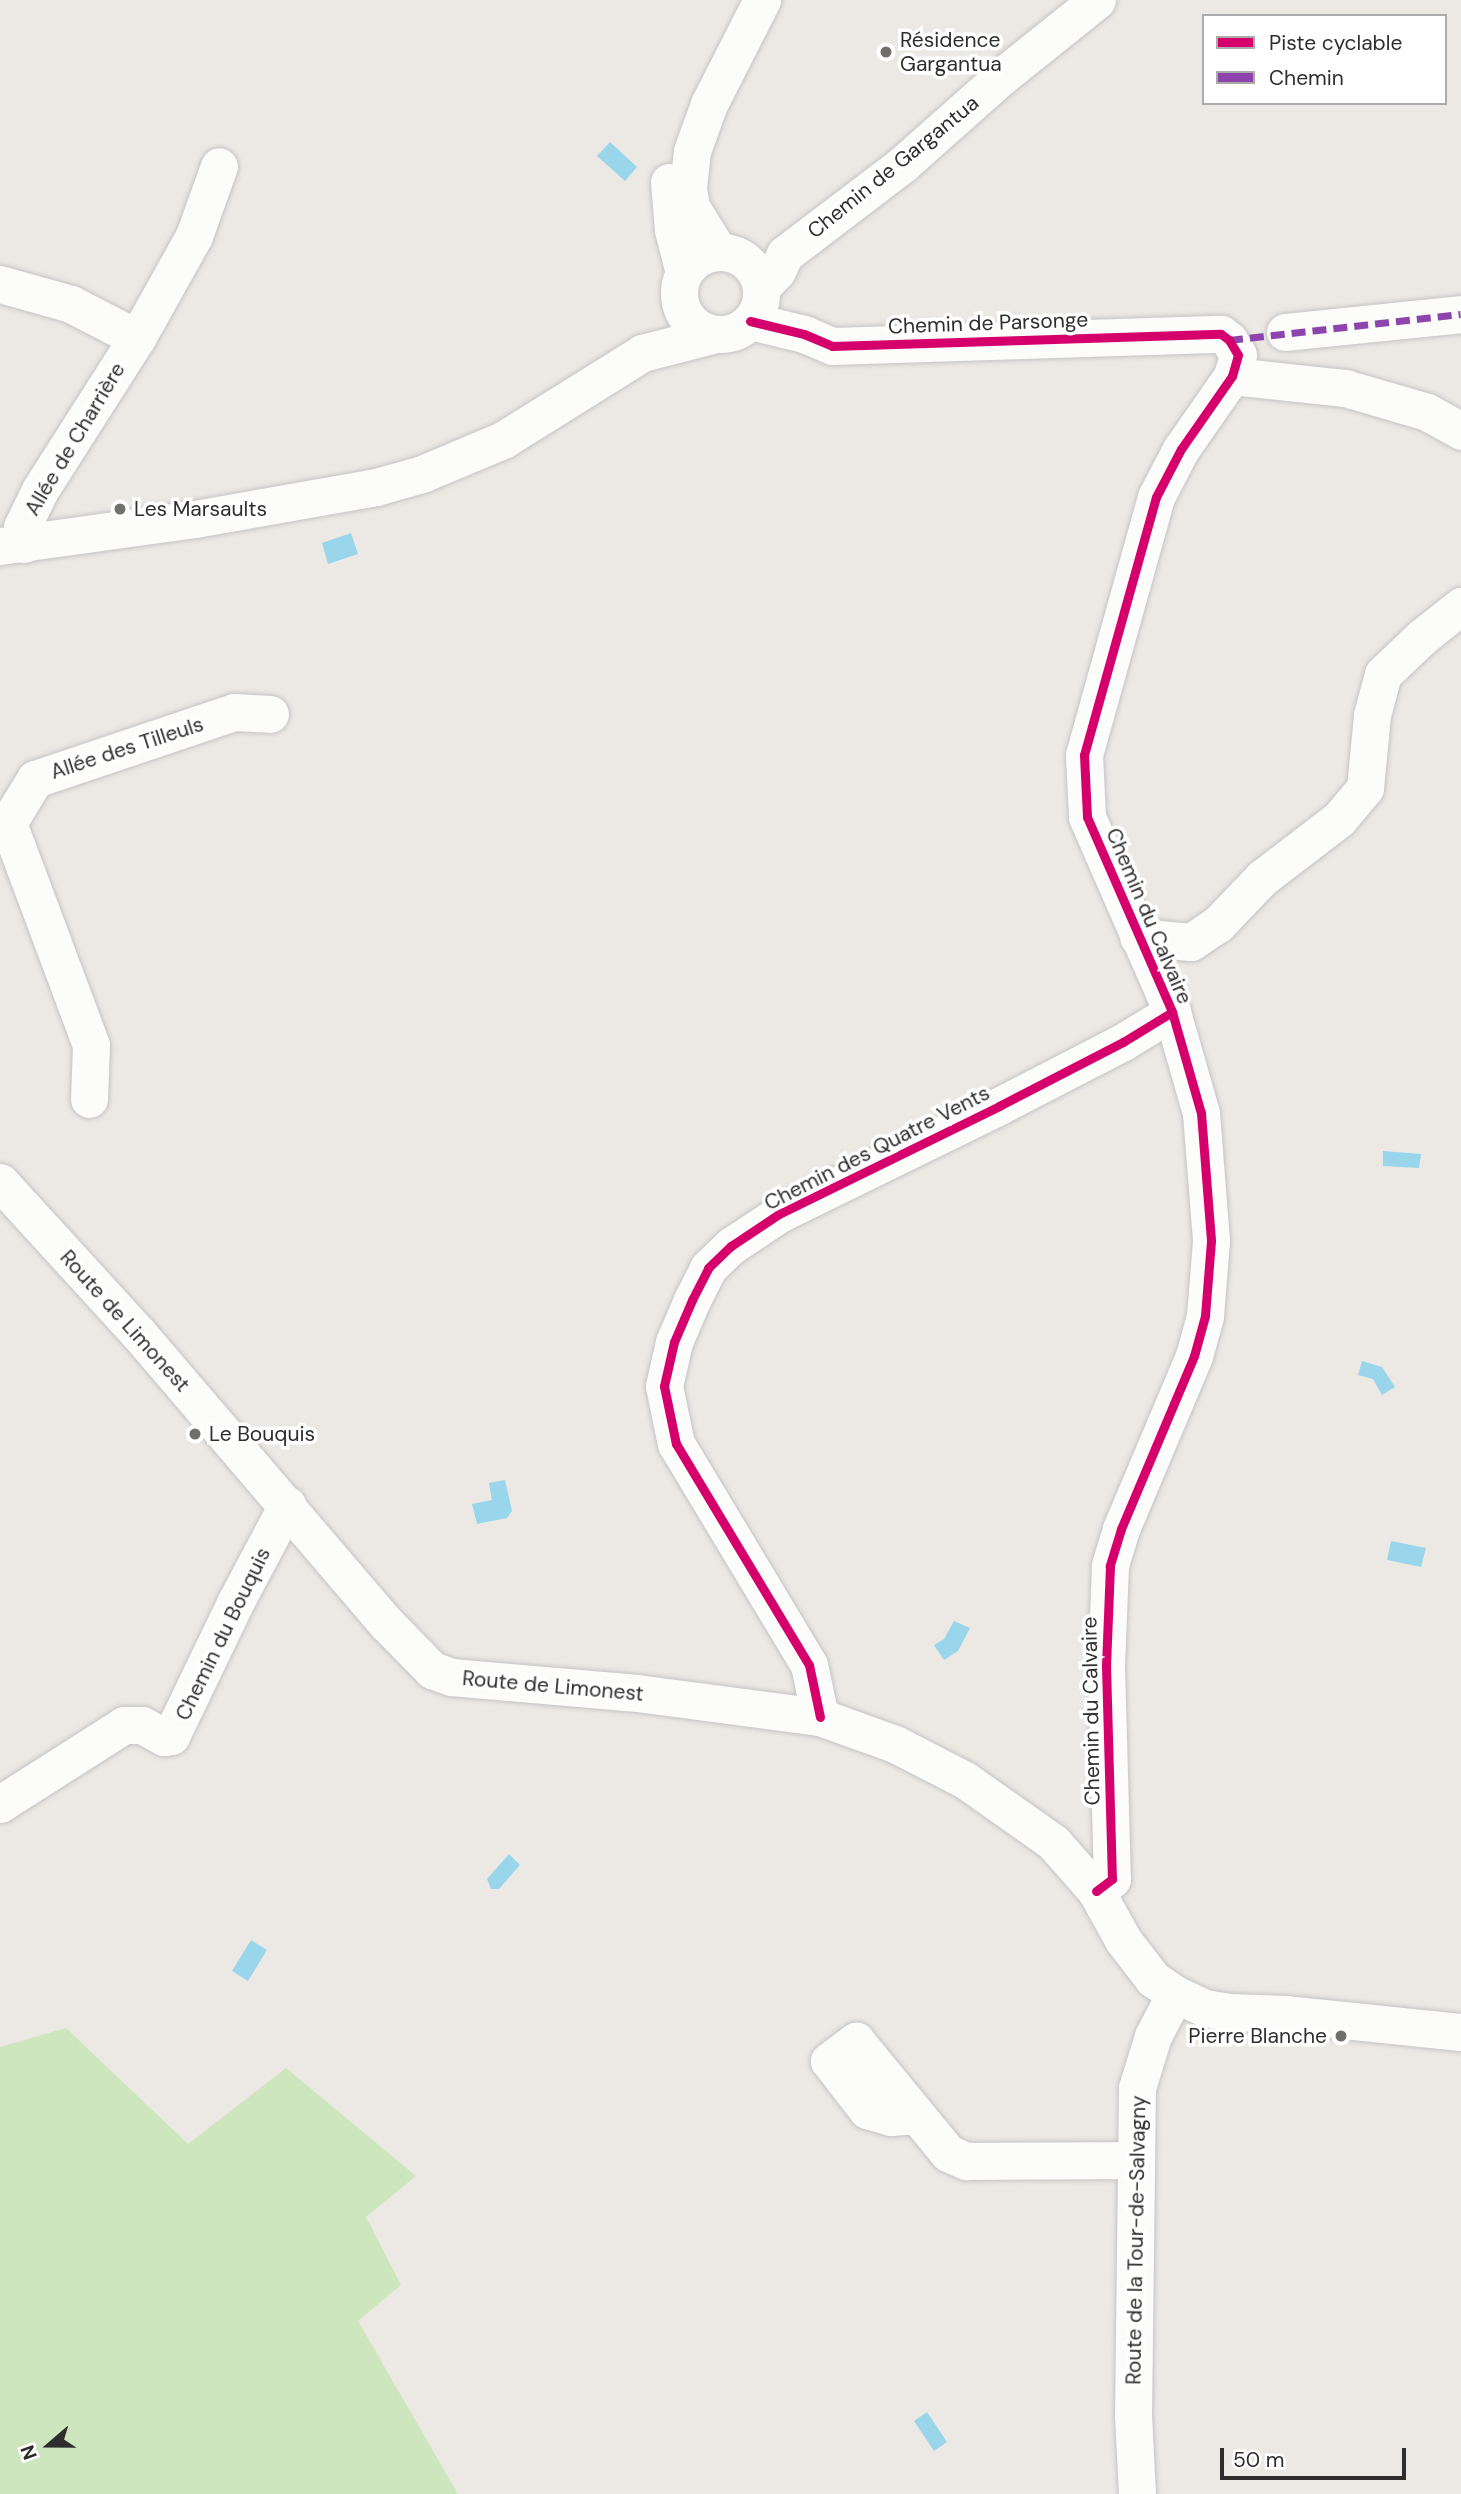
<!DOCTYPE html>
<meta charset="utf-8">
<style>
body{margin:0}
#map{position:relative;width:1461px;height:2494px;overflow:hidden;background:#ece8e4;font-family:"DM Sans",sans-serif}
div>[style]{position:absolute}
.green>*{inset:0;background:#cee6be}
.water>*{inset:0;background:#99d6ec}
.roads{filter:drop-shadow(0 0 2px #c5c4c5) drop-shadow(0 0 2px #c5c4c5)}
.minor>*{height:37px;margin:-18.5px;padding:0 18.5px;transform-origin:18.5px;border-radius:18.5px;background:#fcfcfb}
.minor>.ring{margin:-18.5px;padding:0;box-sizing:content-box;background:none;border:37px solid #fcfcfb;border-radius:50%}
.quiet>*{height:7px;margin-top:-3.5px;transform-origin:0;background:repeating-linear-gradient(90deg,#8e44ad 0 14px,transparent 0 21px)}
.cycleway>*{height:9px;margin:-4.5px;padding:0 4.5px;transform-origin:4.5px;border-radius:4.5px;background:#d6006c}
.dots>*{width:19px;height:19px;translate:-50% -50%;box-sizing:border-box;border:4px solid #fff;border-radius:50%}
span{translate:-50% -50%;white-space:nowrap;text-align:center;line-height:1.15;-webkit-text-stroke:7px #fff;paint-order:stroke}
.poi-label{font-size:21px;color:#2e2e2e}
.left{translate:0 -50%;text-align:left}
.right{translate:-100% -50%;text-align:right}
.street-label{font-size:21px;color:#2e2e2e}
.legend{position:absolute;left:1202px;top:14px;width:245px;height:91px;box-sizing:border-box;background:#fff;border:2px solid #ababab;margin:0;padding:9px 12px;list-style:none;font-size:21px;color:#2e2e2e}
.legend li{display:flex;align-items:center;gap:14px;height:35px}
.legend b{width:35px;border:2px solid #ababab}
.north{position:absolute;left:14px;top:2410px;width:70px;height:70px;-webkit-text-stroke:5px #fff;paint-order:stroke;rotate:250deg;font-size:19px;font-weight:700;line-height:28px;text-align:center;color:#2e2e2e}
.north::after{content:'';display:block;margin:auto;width:24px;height:32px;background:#2e2e2e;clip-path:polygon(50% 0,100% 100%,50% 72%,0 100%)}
.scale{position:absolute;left:1220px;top:2448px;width:186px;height:32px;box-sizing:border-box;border:4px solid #2e2e2e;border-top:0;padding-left:9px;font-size:21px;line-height:24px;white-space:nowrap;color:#2e2e2e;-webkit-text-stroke:5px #fff;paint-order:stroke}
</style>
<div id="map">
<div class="green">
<div style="clip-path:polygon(66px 2028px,188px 2144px,286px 2068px,416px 2176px,366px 2217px,401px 2285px,358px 2321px,458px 2494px,0 2494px,0 2047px)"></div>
</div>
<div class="water">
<div style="clip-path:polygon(610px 142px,637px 167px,625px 181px,597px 156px)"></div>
<div style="clip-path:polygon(351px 533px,358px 554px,328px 564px,322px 543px)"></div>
<div style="clip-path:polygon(1383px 1151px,1421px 1154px,1419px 1168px,1383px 1166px)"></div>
<div style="clip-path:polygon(1362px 1361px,1382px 1367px,1395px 1387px,1382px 1395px,1373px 1379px,1358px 1375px)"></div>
<div style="clip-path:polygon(505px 1480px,512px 1511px,507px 1518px,477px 1524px,472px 1504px,492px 1500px,489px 1483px)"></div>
<div style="clip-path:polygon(1391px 1541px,1426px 1548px,1421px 1567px,1387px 1560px)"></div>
<div style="clip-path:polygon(954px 1621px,970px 1628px,958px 1651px,944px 1660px,934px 1645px,944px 1639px)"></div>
<div style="clip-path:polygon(509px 1854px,520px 1865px,499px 1889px,491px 1889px,487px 1879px)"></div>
<div style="clip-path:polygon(251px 1940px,267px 1950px,248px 1981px,232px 1971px)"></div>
<div style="clip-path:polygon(927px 2412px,947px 2442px,934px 2451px,914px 2421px)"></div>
</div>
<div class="roads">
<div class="minor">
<div style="left:669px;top:182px;width:48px;rotate:85.2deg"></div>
<div style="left:673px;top:230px;width:44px;rotate:75.7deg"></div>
<div style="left:719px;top:252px;width:53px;rotate:-121.9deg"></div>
<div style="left:691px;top:207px;width:19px;rotate:-99deg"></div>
<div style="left:688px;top:188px;width:37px;rotate:-84deg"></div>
<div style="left:692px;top:151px;width:50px;rotate:-70.1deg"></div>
<div style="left:709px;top:104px;width:117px;rotate:-63deg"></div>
<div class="ring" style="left:679px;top:252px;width:45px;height:45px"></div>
<div style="left:0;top:284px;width:74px;rotate:15.7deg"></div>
<div style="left:71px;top:304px;width:74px;rotate:27.3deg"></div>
<div style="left:761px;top:288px;width:23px;rotate:-47deg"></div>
<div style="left:777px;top:271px;width:19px;rotate:-65deg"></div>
<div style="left:785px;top:254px;width:148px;rotate:-37.3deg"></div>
<div style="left:903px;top:164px;width:131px;rotate:-41.6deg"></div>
<div style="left:1001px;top:77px;width:123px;rotate:-38.7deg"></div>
<div style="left:750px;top:321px;width:56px;rotate:13.5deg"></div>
<div style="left:804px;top:334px;width:30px;rotate:23deg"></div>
<div style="left:832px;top:346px;width:389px;rotate:-1.8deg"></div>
<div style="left:1221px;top:334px;width:10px;rotate:37deg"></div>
<div style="left:1229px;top:340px;width:17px;rotate:59deg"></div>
<div style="left:1238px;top:355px;width:22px;rotate:106deg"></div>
<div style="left:1232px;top:376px;width:89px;rotate:124.9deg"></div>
<div style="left:1181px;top:449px;width:54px;rotate:117.5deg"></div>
<div style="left:1156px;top:497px;width:268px;rotate:105.6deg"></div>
<div style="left:1084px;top:755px;width:62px;rotate:87.2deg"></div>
<div style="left:1087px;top:817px;width:213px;rotate:66.4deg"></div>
<div style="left:1172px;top:1012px;width:105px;rotate:74deg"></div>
<div style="left:1201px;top:1113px;width:128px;rotate:85.5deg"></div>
<div style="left:1211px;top:1241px;width:75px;rotate:94.6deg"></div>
<div style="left:1205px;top:1316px;width:41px;rotate:105.4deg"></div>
<div style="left:1194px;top:1356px;width:188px;rotate:112.9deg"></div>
<div style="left:1121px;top:1529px;width:39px;rotate:107deg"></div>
<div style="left:1110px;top:1566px;width:100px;rotate:92.3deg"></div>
<div style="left:1106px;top:1666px;width:213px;rotate:88.4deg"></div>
<div style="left:1112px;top:1879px;width:20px;rotate:143deg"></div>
<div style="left:1285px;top:332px;width:177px;rotate:-5.8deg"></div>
<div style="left:1232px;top:376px;width:114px;rotate:6.1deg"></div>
<div style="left:1345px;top:388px;width:85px;rotate:16.3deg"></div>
<div style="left:1427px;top:412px;width:39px;rotate:29deg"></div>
<div style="left:24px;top:544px;width:17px;rotate:-97deg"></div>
<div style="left:22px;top:527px;width:41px;rotate:-64.1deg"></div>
<div style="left:40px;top:490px;width:180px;rotate:-57.5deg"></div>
<div style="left:137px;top:338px;width:117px;rotate:-60.8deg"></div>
<div style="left:194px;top:236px;width:74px;rotate:-70.3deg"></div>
<div style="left:0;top:546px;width:197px;rotate:-7.9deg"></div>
<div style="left:195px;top:519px;width:184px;rotate:-10deg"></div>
<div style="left:376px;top:487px;width:48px;rotate:-15.8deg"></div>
<div style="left:422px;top:474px;width:88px;rotate:-22.8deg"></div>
<div style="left:503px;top:440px;width:164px;rotate:-32deg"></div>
<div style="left:642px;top:353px;width:76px;rotate:-14.4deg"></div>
<div style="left:8px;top:823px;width:237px;rotate:69.5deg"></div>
<div style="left:91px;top:1045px;width:54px;rotate:92.1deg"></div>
<div style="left:0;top:825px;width:8px;rotate:-14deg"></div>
<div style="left:8px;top:823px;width:52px;rotate:-58.5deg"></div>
<div style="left:35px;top:779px;width:210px;rotate:-18.6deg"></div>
<div style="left:234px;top:712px;width:36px;rotate:3deg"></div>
<div style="left:1138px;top:937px;width:53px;rotate:5.4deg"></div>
<div style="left:1191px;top:942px;width:32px;rotate:-34deg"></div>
<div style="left:1218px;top:924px;width:64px;rotate:-46.3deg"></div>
<div style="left:1262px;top:878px;width:97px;rotate:-37.5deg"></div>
<div style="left:1339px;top:819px;width:40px;rotate:-50deg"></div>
<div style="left:1365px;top:788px;width:73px;rotate:-84.5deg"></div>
<div style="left:1372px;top:715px;width:42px;rotate:-75deg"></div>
<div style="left:1383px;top:674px;width:54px;rotate:-43.5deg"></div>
<div style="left:1422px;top:637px;width:50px;rotate:-38.5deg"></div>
<div style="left:0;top:1182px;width:206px;rotate:47.6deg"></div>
<div style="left:139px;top:1334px;width:380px;rotate:49.5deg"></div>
<div style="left:386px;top:1623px;width:66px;rotate:45.6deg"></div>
<div style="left:432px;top:1670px;width:20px;rotate:20deg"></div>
<div style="left:451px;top:1677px;width:187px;rotate:4.9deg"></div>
<div style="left:637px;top:1693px;width:185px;rotate:7.5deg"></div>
<div style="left:820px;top:1717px;width:80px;rotate:19.8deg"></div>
<div style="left:895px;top:1744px;width:79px;rotate:27.2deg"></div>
<div style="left:965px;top:1780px;width:108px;rotate:35.2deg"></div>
<div style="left:1053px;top:1842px;width:65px;rotate:48.7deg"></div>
<div style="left:1096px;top:1891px;width:56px;rotate:61.1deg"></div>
<div style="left:1123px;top:1940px;width:49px;rotate:52.4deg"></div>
<div style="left:1153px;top:1979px;width:27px;rotate:34deg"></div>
<div style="left:1175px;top:1994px;width:33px;rotate:25deg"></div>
<div style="left:1205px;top:2008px;width:25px;rotate:9deg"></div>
<div style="left:1230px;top:2012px;width:56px;rotate:2deg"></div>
<div style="left:1286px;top:2014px;width:176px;rotate:5.9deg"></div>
<div style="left:820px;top:1717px;width:53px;rotate:-101.9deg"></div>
<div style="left:809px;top:1665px;width:258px;rotate:-121deg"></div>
<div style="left:676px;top:1444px;width:59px;rotate:-101.7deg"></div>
<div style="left:664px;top:1386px;width:45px;rotate:-77.2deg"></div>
<div style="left:674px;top:1342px;width:46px;rotate:-66.8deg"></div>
<div style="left:692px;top:1300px;width:36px;rotate:-63deg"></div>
<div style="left:708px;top:1268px;width:32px;rotate:-44deg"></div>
<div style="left:731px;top:1246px;width:58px;rotate:-33.7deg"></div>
<div style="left:779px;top:1214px;width:245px;rotate:-26.1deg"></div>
<div style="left:999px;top:1106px;width:140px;rotate:-27.3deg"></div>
<div style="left:1123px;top:1042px;width:57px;rotate:-31.5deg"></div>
<div style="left:0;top:1804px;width:147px;rotate:-32.5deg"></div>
<div style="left:124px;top:1725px;width:18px"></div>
<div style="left:142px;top:1725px;width:25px;rotate:29deg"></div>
<div style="left:164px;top:1737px;width:7px;rotate:-8deg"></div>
<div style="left:171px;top:1736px;width:150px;rotate:-64.3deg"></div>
<div style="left:236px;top:1601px;width:109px;rotate:-62deg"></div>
<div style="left:916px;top:2115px;width:25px;rotate:175deg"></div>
<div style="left:891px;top:2117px;width:25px;rotate:-164deg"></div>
<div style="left:867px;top:2110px;width:62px;rotate:-127.8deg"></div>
<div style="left:829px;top:2061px;width:34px;rotate:-37deg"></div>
<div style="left:856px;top:2041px;width:145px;rotate:50.6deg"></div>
<div style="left:948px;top:2153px;width:20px;rotate:24deg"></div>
<div style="left:966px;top:2161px;width:169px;rotate:-0.3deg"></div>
<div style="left:1137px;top:2494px;width:78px;rotate:-92.9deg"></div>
<div style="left:1133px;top:2416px;width:328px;rotate:-89.3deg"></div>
<div style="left:1137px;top:2088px;width:54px;rotate:-72.9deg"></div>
<div style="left:1153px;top:2036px;width:47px;rotate:-62.4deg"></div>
</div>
</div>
<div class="quiet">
<div style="left:1229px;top:340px;width:233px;rotate:-6.4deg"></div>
</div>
<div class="cycleway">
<div style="left:750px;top:321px;width:56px;rotate:13.5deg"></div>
<div style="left:804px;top:334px;width:30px;rotate:23deg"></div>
<div style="left:832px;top:346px;width:389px;rotate:-1.8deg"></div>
<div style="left:1221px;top:334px;width:10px;rotate:37deg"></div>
<div style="left:1229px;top:340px;width:17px;rotate:59deg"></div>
<div style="left:1238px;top:355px;width:22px;rotate:106deg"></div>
<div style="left:1232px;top:376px;width:89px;rotate:124.9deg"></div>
<div style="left:1181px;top:449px;width:54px;rotate:117.5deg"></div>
<div style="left:1156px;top:497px;width:268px;rotate:105.6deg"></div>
<div style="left:1084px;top:755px;width:62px;rotate:87.2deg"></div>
<div style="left:1087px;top:817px;width:213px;rotate:66.4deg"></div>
<div style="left:1172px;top:1012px;width:105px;rotate:74deg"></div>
<div style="left:1201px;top:1113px;width:128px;rotate:85.5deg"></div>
<div style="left:1211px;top:1241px;width:75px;rotate:94.6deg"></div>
<div style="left:1205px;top:1316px;width:41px;rotate:105.4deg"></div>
<div style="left:1194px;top:1356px;width:188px;rotate:112.9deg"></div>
<div style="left:1121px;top:1529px;width:39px;rotate:107deg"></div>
<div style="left:1110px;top:1566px;width:100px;rotate:92.3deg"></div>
<div style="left:1106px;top:1666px;width:213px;rotate:88.4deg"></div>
<div style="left:1112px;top:1879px;width:20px;rotate:143deg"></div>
<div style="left:820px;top:1717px;width:53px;rotate:-101.9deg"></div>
<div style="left:809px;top:1665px;width:258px;rotate:-121deg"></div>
<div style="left:676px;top:1444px;width:59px;rotate:-101.7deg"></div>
<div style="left:664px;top:1386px;width:45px;rotate:-77.2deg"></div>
<div style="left:674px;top:1342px;width:46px;rotate:-66.8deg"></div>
<div style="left:692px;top:1300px;width:36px;rotate:-63deg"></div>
<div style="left:708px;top:1268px;width:32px;rotate:-44deg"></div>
<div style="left:731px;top:1246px;width:58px;rotate:-33.7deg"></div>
<div style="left:779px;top:1214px;width:245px;rotate:-26.1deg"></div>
<div style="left:999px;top:1106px;width:140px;rotate:-27.3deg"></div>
<div style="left:1123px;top:1042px;width:57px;rotate:-31.5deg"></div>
</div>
<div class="dots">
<div style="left:886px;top:52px;background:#706f6e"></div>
<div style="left:120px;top:509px;background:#706f6e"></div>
<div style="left:195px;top:1434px;background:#706f6e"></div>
<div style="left:1341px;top:2036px;background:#706f6e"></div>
</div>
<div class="poi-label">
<span class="left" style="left:900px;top:52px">Résidence<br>Gargantua</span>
<span class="left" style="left:134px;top:509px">Les Marsaults</span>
<span class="left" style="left:209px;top:1434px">Le Bouquis</span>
<span class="right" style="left:1327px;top:2036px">Pierre Blanche</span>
</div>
<div class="street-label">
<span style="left:893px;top:167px;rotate:-39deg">Chemin de Gargantua</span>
<span style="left:988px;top:323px;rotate:-2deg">Chemin de Parsonge</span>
<span style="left:75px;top:439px;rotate:-59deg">Allée de Charrière</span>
<span style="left:127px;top:748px;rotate:-18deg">Allée des Tilleuls</span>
<span style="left:1149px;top:916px;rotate:67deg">Chemin du Calvaire</span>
<span style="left:877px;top:1148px;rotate:-27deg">Chemin des Quatre Vents</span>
<span style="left:125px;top:1321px;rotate:48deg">Route de Limonest</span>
<span style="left:223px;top:1634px;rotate:-64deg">Chemin du Bouquis</span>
<span style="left:553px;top:1686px;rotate:5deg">Route de Limonest</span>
<span style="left:1091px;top:1711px;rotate:-91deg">Chemin du Calvaire</span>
<span style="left:1136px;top:2240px;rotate:-89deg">Route de la Tour-de-Salvagny</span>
</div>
<ul class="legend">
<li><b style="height:9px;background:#d6006c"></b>Piste cyclable</li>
<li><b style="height:9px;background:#8e44ad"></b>Chemin</li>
</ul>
<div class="north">N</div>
<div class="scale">50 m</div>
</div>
